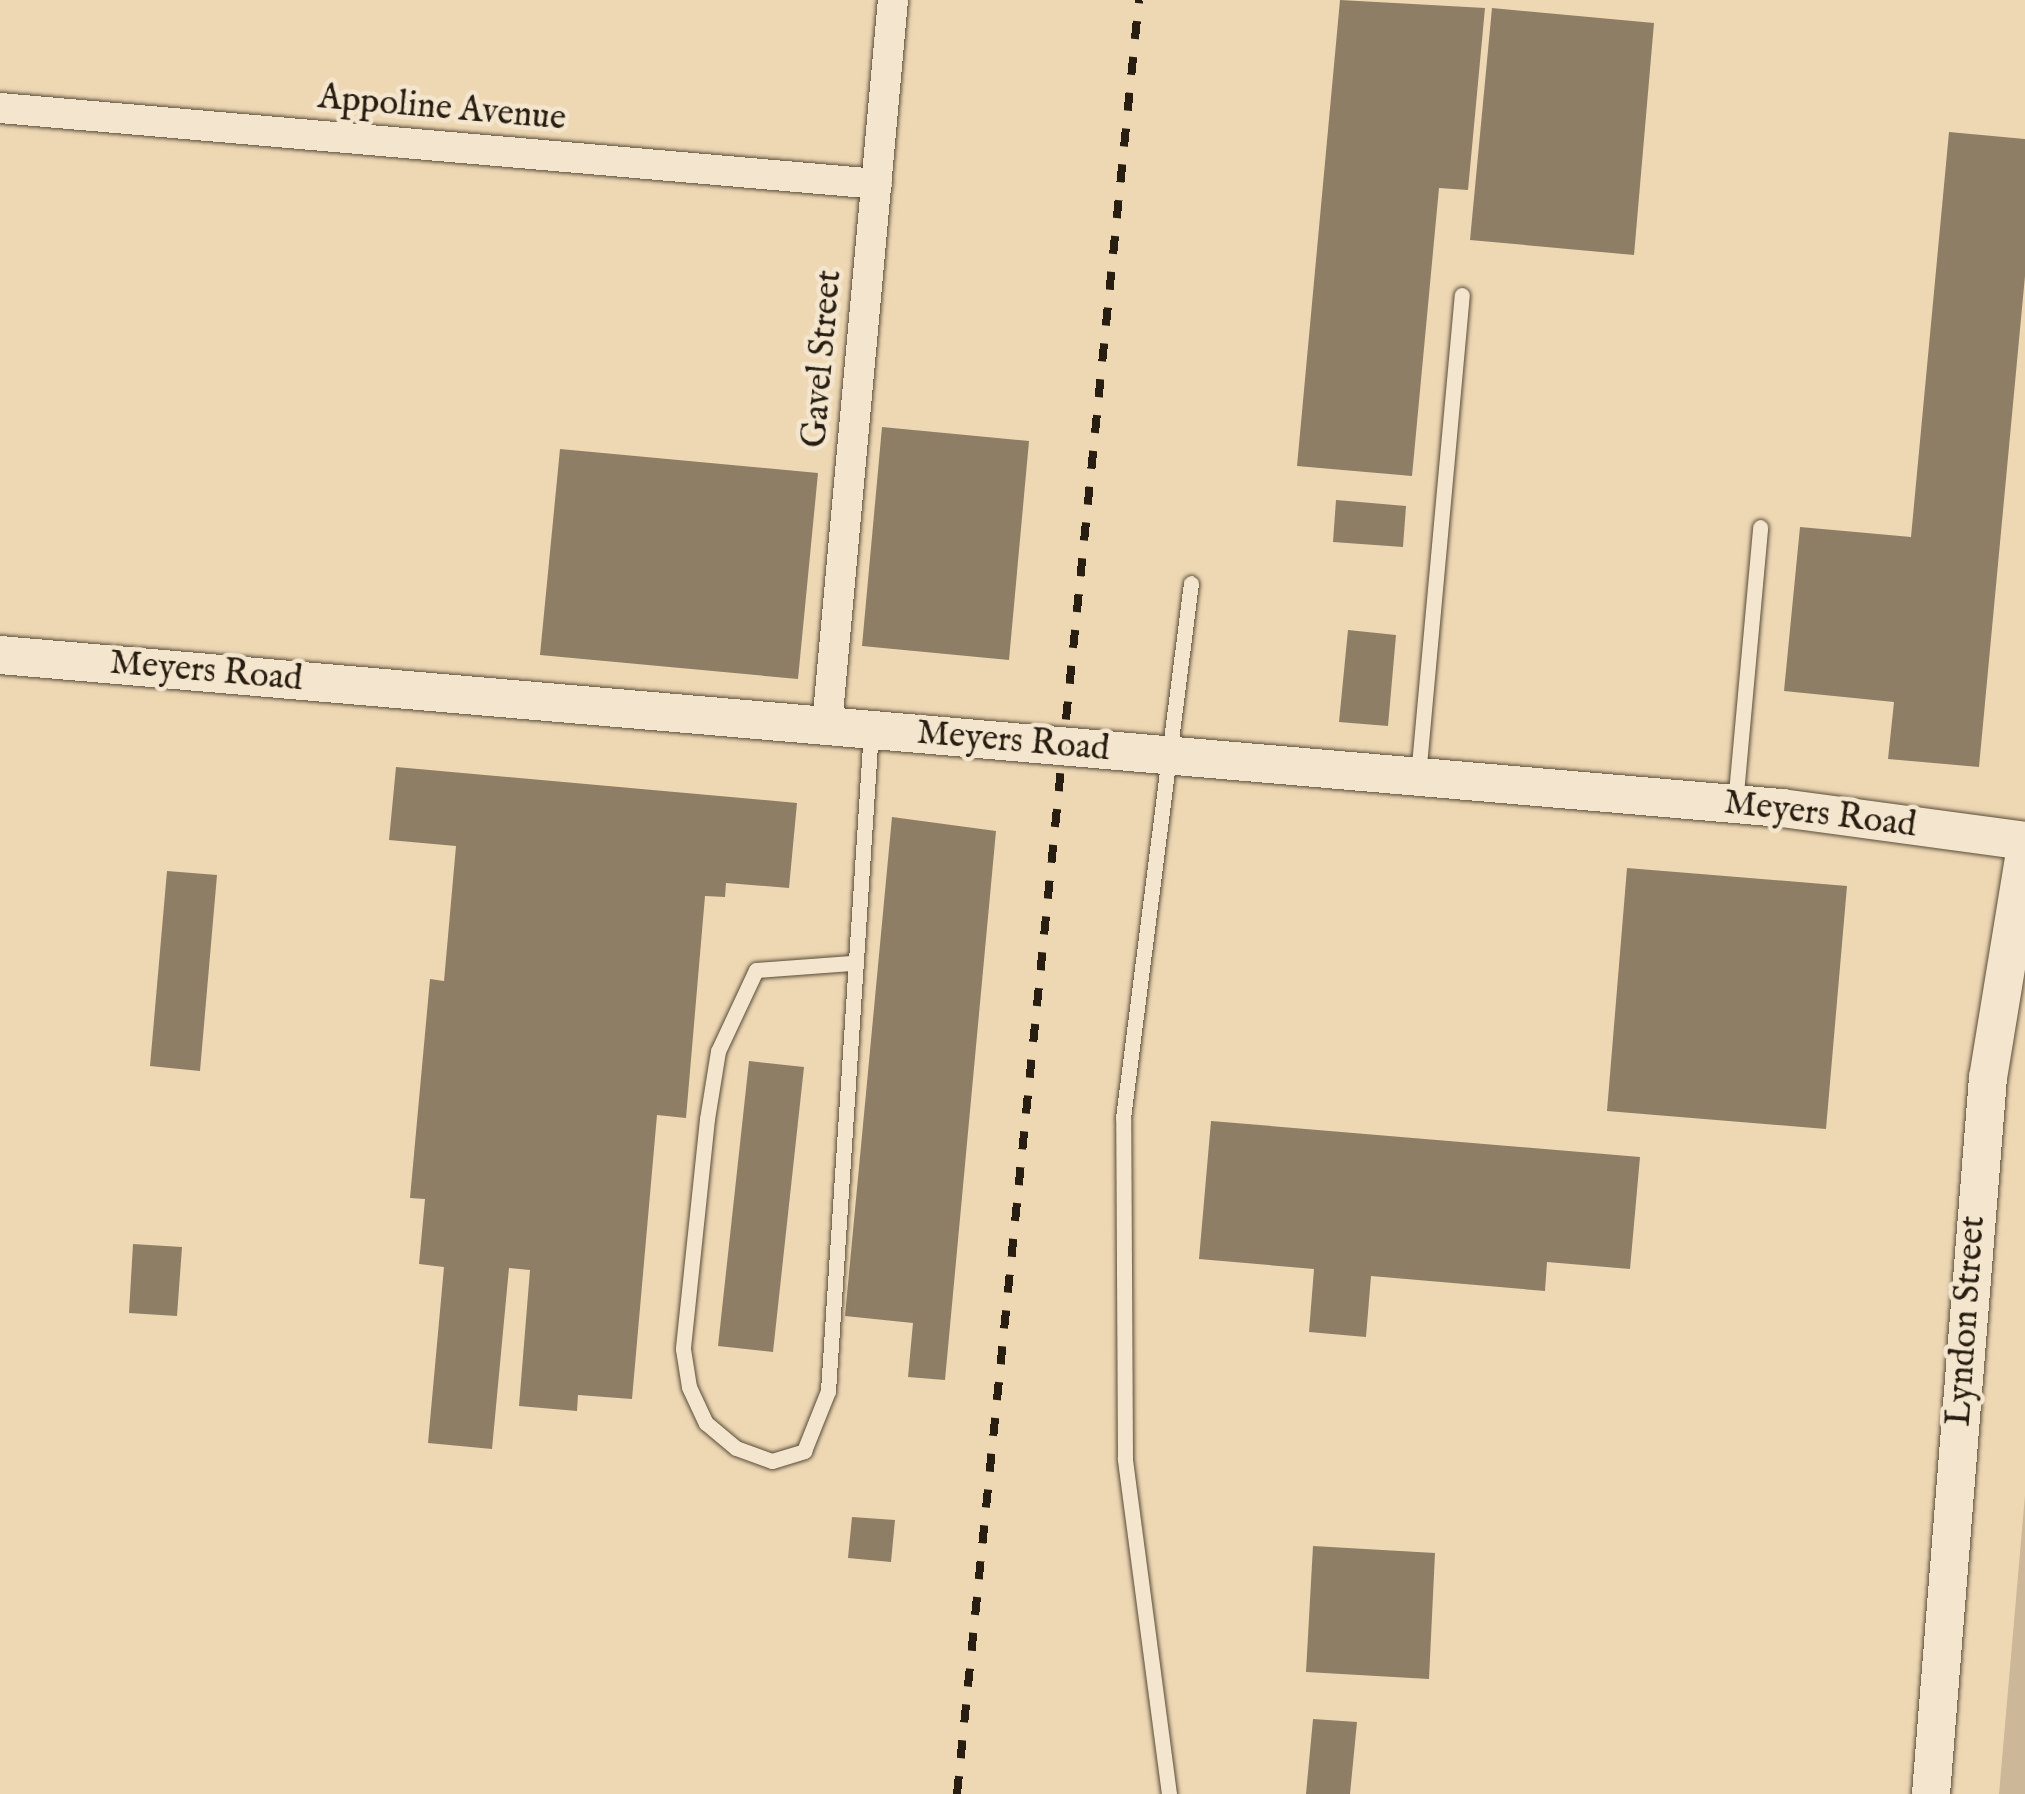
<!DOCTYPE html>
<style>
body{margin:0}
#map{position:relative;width:2025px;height:1794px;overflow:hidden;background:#eed8b4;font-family:"IM FELL English",serif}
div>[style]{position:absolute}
.green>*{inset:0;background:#ccb898}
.building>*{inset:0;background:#8e7e65}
.roads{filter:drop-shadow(0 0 2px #594c39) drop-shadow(0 0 2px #594c39)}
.service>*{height:15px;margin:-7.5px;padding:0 7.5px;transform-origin:7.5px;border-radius:7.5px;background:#f4e6ce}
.minor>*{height:30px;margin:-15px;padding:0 15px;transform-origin:15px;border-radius:15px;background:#f4e6ce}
.tertiary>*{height:38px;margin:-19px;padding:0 19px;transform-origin:19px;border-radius:19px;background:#f4e6ce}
.rail>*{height:8px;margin-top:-4px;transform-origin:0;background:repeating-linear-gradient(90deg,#271d10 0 18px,transparent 0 36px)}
span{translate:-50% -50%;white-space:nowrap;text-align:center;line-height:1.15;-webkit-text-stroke:9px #f4e6ce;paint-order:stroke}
.street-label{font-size:35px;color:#271d10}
</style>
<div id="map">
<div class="green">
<div style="clip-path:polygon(2025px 1495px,2025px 1794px,1999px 1794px)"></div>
</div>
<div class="building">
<div style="clip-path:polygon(1340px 0,1485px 8px,1468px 190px,1439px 188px,1412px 476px,1297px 466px)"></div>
<div style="clip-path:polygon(1492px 8px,1654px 23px,1634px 255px,1470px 240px)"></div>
<div style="clip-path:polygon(1949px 132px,2025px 139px,2025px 276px,1979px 767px,1888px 759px,1894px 702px,1784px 691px,1800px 527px,1911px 537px)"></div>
<div style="clip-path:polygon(882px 427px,1029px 441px,1009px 660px,862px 646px)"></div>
<div style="clip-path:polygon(560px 449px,818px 473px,798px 679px,540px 655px)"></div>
<div style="clip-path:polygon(1336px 500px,1406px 506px,1403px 547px,1333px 542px)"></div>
<div style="clip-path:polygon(1348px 630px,1396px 635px,1388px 726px,1339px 722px)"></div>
<div style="clip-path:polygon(396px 767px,797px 803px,789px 888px,726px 883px,725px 897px,705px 896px,686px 1118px,657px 1115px,632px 1399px,578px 1395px,577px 1411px,519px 1406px,530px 1270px,509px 1268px,492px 1449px,428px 1443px,444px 1267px,419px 1264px,425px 1199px,410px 1198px,430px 979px,444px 981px,456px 846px,389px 840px)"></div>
<div style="clip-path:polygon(892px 817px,996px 831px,945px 1380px,908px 1377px,913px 1323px,845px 1316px)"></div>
<div style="clip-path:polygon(1627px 868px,1847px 886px,1826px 1129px,1607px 1111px)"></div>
<div style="clip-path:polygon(167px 871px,217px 875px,200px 1071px,150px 1066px)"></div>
<div style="clip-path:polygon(749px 1061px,804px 1067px,773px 1352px,718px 1346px)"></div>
<div style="clip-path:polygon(1211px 1121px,1640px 1157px,1630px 1269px,1547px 1262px,1545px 1291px,1371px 1276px,1366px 1337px,1309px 1332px,1314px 1269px,1199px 1259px)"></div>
<div style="clip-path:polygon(133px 1244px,182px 1247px,177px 1316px,129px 1313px)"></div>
<div style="clip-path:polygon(852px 1517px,895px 1520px,891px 1562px,848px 1558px)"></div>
<div style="clip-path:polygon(1313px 1546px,1435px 1553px,1429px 1679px,1306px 1672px)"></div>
<div style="clip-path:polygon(1313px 1719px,1357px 1722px,1350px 1794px,1306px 1794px)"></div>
</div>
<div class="roads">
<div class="service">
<div style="left:1418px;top:776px;width:483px;rotate:-84.8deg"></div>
<div style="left:1735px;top:804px;width:278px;rotate:-84.8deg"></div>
<div style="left:851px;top:963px;width:95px;rotate:175.8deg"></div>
<div style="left:756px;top:970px;width:89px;rotate:115.1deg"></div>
<div style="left:718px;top:1051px;width:69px;rotate:99.2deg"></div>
<div style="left:707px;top:1119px;width:231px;rotate:96deg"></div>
<div style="left:683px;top:1349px;width:38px;rotate:81deg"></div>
<div style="left:689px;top:1387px;width:40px;rotate:65deg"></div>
<div style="left:706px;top:1423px;width:39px;rotate:40deg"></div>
<div style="left:736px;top:1448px;width:38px;rotate:20deg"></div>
<div style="left:772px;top:1461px;width:34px;rotate:-17deg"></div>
<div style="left:804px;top:1451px;width:65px;rotate:-68.2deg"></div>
<div style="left:828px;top:1391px;width:663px;rotate:-86.28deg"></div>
<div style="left:1169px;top:1794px;width:338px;rotate:-97.5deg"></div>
<div style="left:1125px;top:1459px;width:341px;rotate:-90.3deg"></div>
<div style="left:1123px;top:1118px;width:539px;rotate:-82.76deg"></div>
</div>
<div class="minor">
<div style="left:0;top:108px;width:880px;rotate:4.95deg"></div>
<div style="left:827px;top:725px;width:728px;rotate:-84.8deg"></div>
</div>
<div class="tertiary">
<div style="left:0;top:655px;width:1789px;rotate:4.91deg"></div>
<div style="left:1782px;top:808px;width:245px;rotate:7.7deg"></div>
<div style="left:1931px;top:1794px;width:718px;rotate:-85.45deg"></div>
<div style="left:1988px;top:1078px;width:230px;rotate:-80.7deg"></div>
</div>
</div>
<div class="rail">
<div style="left:957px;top:1794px;width:1803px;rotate:-84.21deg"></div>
</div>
<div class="street-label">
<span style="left:442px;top:109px;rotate:5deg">Appoline Avenue</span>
<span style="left:823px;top:359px;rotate:-85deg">Gavel Street</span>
<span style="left:206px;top:672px;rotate:5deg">Meyers Road</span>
<span style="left:1013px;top:742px;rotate:5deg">Meyers Road</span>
<span style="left:1820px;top:815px;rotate:7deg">Meyers Road</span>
<span style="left:1967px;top:1321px;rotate:-86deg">Lyndon Street</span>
</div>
</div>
